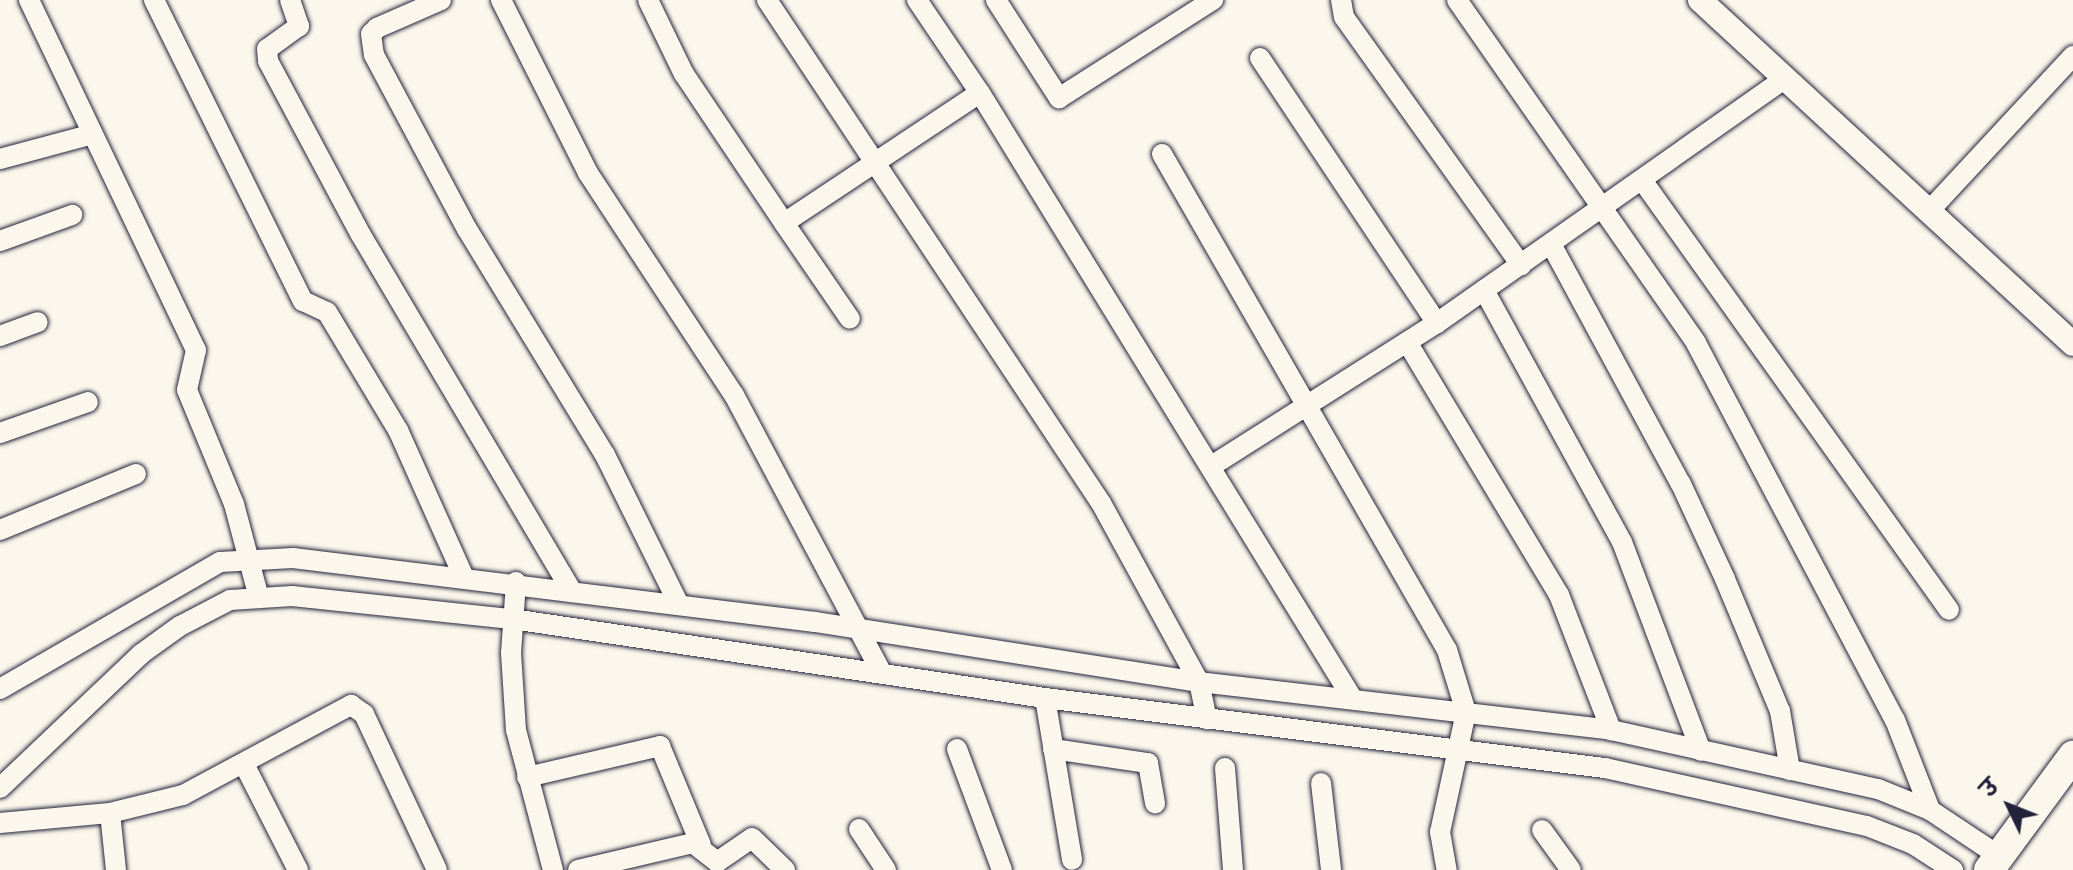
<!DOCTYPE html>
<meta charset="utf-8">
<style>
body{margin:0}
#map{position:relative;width:2073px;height:870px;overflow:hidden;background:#fbf7ec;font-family:"Indie Flower","Playpen Sans Deva",sans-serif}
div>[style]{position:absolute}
.roads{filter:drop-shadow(0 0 2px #22223b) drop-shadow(0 0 2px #22223b)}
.minor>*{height:20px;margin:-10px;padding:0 10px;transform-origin:10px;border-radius:10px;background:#fbf7ec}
.tertiary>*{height:24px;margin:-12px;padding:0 12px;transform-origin:12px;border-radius:12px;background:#fbf7ec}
.primary>*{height:30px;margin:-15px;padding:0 15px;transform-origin:15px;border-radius:15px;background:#fbf7ec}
span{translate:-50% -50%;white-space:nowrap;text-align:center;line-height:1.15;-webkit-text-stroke:6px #fbf7ec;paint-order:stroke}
.north{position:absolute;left:1969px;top:766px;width:80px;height:80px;-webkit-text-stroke:6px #fbf7ec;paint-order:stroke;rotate:313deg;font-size:22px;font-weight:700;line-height:32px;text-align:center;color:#22223b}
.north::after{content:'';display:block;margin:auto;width:28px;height:36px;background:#22223b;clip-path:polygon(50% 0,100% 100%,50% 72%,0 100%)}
</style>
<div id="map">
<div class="roads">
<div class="minor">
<div style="left:29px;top:0;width:388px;rotate:64.5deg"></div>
<div style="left:196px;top:350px;width:41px;rotate:102.7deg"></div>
<div style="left:187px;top:390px;width:123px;rotate:67.6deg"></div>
<div style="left:234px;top:504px;width:97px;rotate:75.1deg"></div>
<div style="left:154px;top:0;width:336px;rotate:63.7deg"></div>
<div style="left:303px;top:301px;width:26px;rotate:25deg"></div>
<div style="left:327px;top:312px;width:138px;rotate:59deg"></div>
<div style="left:398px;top:430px;width:159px;rotate:65.9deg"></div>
<div style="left:290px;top:0;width:28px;rotate:71deg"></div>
<div style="left:299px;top:26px;width:39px;rotate:144deg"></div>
<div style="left:267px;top:49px;width:12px;rotate:85deg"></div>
<div style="left:268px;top:61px;width:197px;rotate:61.9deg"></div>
<div style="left:361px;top:235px;width:415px;rotate:59.4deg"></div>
<div style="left:441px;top:0;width:70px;rotate:156.4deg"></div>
<div style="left:377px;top:28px;width:8px;rotate:135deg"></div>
<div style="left:371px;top:34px;width:21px;rotate:82deg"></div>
<div style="left:374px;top:55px;width:197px;rotate:61.9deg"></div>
<div style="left:467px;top:229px;width:265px;rotate:58.6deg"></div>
<div style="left:605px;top:455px;width:167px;rotate:63.7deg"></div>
<div style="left:501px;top:0;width:194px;rotate:63.3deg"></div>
<div style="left:588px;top:173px;width:266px;rotate:56.7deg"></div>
<div style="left:734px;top:395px;width:314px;rotate:62deg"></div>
<div style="left:648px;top:0;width:82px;rotate:64.1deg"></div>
<div style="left:684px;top:74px;width:179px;rotate:56.1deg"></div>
<div style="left:784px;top:223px;width:235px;rotate:-33.6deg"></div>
<div style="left:980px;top:93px;width:710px;rotate:58.41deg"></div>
<div style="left:767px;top:0;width:604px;rotate:56.42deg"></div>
<div style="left:1101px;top:503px;width:204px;rotate:61.3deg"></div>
<div style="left:1199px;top:682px;width:38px;rotate:78deg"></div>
<div style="left:917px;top:0;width:112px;rotate:55.9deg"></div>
<div style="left:996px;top:0;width:117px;rotate:57.3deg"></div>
<div style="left:1059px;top:98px;width:183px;rotate:-32.5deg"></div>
<div style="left:1341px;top:0;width:17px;rotate:80deg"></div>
<div style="left:1344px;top:17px;width:305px;rotate:54.5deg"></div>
<div style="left:1457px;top:0;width:418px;rotate:55.1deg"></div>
<div style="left:1696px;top:343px;width:426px;rotate:62.2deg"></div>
<div style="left:1895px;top:720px;width:97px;rotate:68.7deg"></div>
<div style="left:1260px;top:58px;width:319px;rotate:56.3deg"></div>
<div style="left:1162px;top:154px;width:572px;rotate:60.12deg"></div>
<div style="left:1447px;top:650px;width:65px;rotate:73deg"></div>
<div style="left:1466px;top:712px;width:123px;rotate:102.2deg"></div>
<div style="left:1440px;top:832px;width:39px;rotate:80deg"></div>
<div style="left:0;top:159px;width:92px;rotate:-15.1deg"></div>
<div style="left:1642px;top:180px;width:528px;rotate:54.47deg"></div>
<div style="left:1929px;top:211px;width:212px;rotate:-47.1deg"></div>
<div style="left:784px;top:223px;width:116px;rotate:55.5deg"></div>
<div style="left:0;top:241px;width:77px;rotate:-19.9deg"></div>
<div style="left:1551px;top:244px;width:273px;rotate:61.6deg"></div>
<div style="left:1681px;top:484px;width:105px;rotate:65.1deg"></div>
<div style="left:1725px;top:579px;width:143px;rotate:67.4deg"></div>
<div style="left:1780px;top:711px;width:60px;rotate:80.4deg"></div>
<div style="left:1484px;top:290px;width:287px;rotate:61.3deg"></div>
<div style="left:1622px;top:542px;width:223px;rotate:69.3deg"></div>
<div style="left:0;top:336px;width:40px;rotate:-20.2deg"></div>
<div style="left:1407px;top:342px;width:295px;rotate:59deg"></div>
<div style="left:1559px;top:595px;width:145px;rotate:68.9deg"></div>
<div style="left:0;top:433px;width:93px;rotate:-19.4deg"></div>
<div style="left:1213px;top:465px;width:265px;rotate:-32.4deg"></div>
<div style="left:1437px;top:323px;width:426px;rotate:-35.1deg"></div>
<div style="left:0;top:530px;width:147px;rotate:-22.4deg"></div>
<div style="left:516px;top:582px;width:71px;rotate:94deg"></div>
<div style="left:511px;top:653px;width:77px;rotate:86.3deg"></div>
<div style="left:516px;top:730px;width:145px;rotate:75.2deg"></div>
<div style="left:0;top:689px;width:254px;rotate:-30deg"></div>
<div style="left:220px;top:562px;width:73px;rotate:-3.1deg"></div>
<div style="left:293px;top:558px;width:526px;rotate:6.99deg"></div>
<div style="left:815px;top:622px;width:389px;rotate:8.9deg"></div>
<div style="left:1199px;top:682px;width:415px;rotate:6.6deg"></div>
<div style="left:1611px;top:730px;width:273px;rotate:12.5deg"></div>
<div style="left:1878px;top:789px;width:56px;rotate:22deg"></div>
<div style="left:1930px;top:810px;width:83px;rotate:33.7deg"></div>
<div style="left:1045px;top:698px;width:164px;rotate:80.5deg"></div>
<div style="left:957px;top:749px;width:129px;rotate:69.6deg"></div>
<div style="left:1053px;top:749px;width:96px;rotate:8.4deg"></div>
<div style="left:1148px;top:763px;width:41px;rotate:80.1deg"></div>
<div style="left:245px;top:766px;width:117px;rotate:63deg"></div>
<div style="left:1225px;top:768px;width:102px;rotate:85.5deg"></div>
<div style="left:527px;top:777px;width:137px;rotate:-13.1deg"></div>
<div style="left:660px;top:746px;width:107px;rotate:67.5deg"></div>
<div style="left:1321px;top:783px;width:88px;rotate:83.4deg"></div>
<div style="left:0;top:788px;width:195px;rotate:-43.5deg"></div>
<div style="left:141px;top:654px;width:48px;rotate:-35.7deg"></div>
<div style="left:180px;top:626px;width:56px;rotate:-27.5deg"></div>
<div style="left:230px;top:600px;width:62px;rotate:-3.7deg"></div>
<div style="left:292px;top:596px;width:221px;rotate:6deg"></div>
<div style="left:512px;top:619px;width:539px;rotate:8.43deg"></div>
<div style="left:1045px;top:698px;width:564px;rotate:7.13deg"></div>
<div style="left:1605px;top:768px;width:268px;rotate:12.5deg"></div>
<div style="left:1867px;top:826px;width:49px;rotate:21.4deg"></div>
<div style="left:1913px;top:844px;width:48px;rotate:33deg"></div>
<div style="left:0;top:823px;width:110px;rotate:-5.2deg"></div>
<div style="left:859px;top:829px;width:49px;rotate:56.6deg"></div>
<div style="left:1542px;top:830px;width:49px;rotate:54.1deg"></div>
<div style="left:116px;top:870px;width:57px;rotate:-96deg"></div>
<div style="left:110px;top:813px;width:75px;rotate:-13.9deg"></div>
<div style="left:183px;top:795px;width:191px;rotate:-28.2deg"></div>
<div style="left:351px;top:705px;width:16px;rotate:35deg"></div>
<div style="left:364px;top:714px;width:172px;rotate:64.9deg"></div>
<div style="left:578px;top:870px;width:118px;rotate:-13.2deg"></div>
<div style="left:693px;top:843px;width:31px;rotate:38deg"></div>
<div style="left:717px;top:862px;width:42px;rotate:-34.4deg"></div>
<div style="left:752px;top:838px;width:46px;rotate:44.1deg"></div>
</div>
<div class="tertiary">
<div style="left:1700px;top:0;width:507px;rotate:42.68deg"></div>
</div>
<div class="primary">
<div style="left:1989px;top:870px;width:142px;rotate:-53.6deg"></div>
</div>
</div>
<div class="north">उ</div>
</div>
